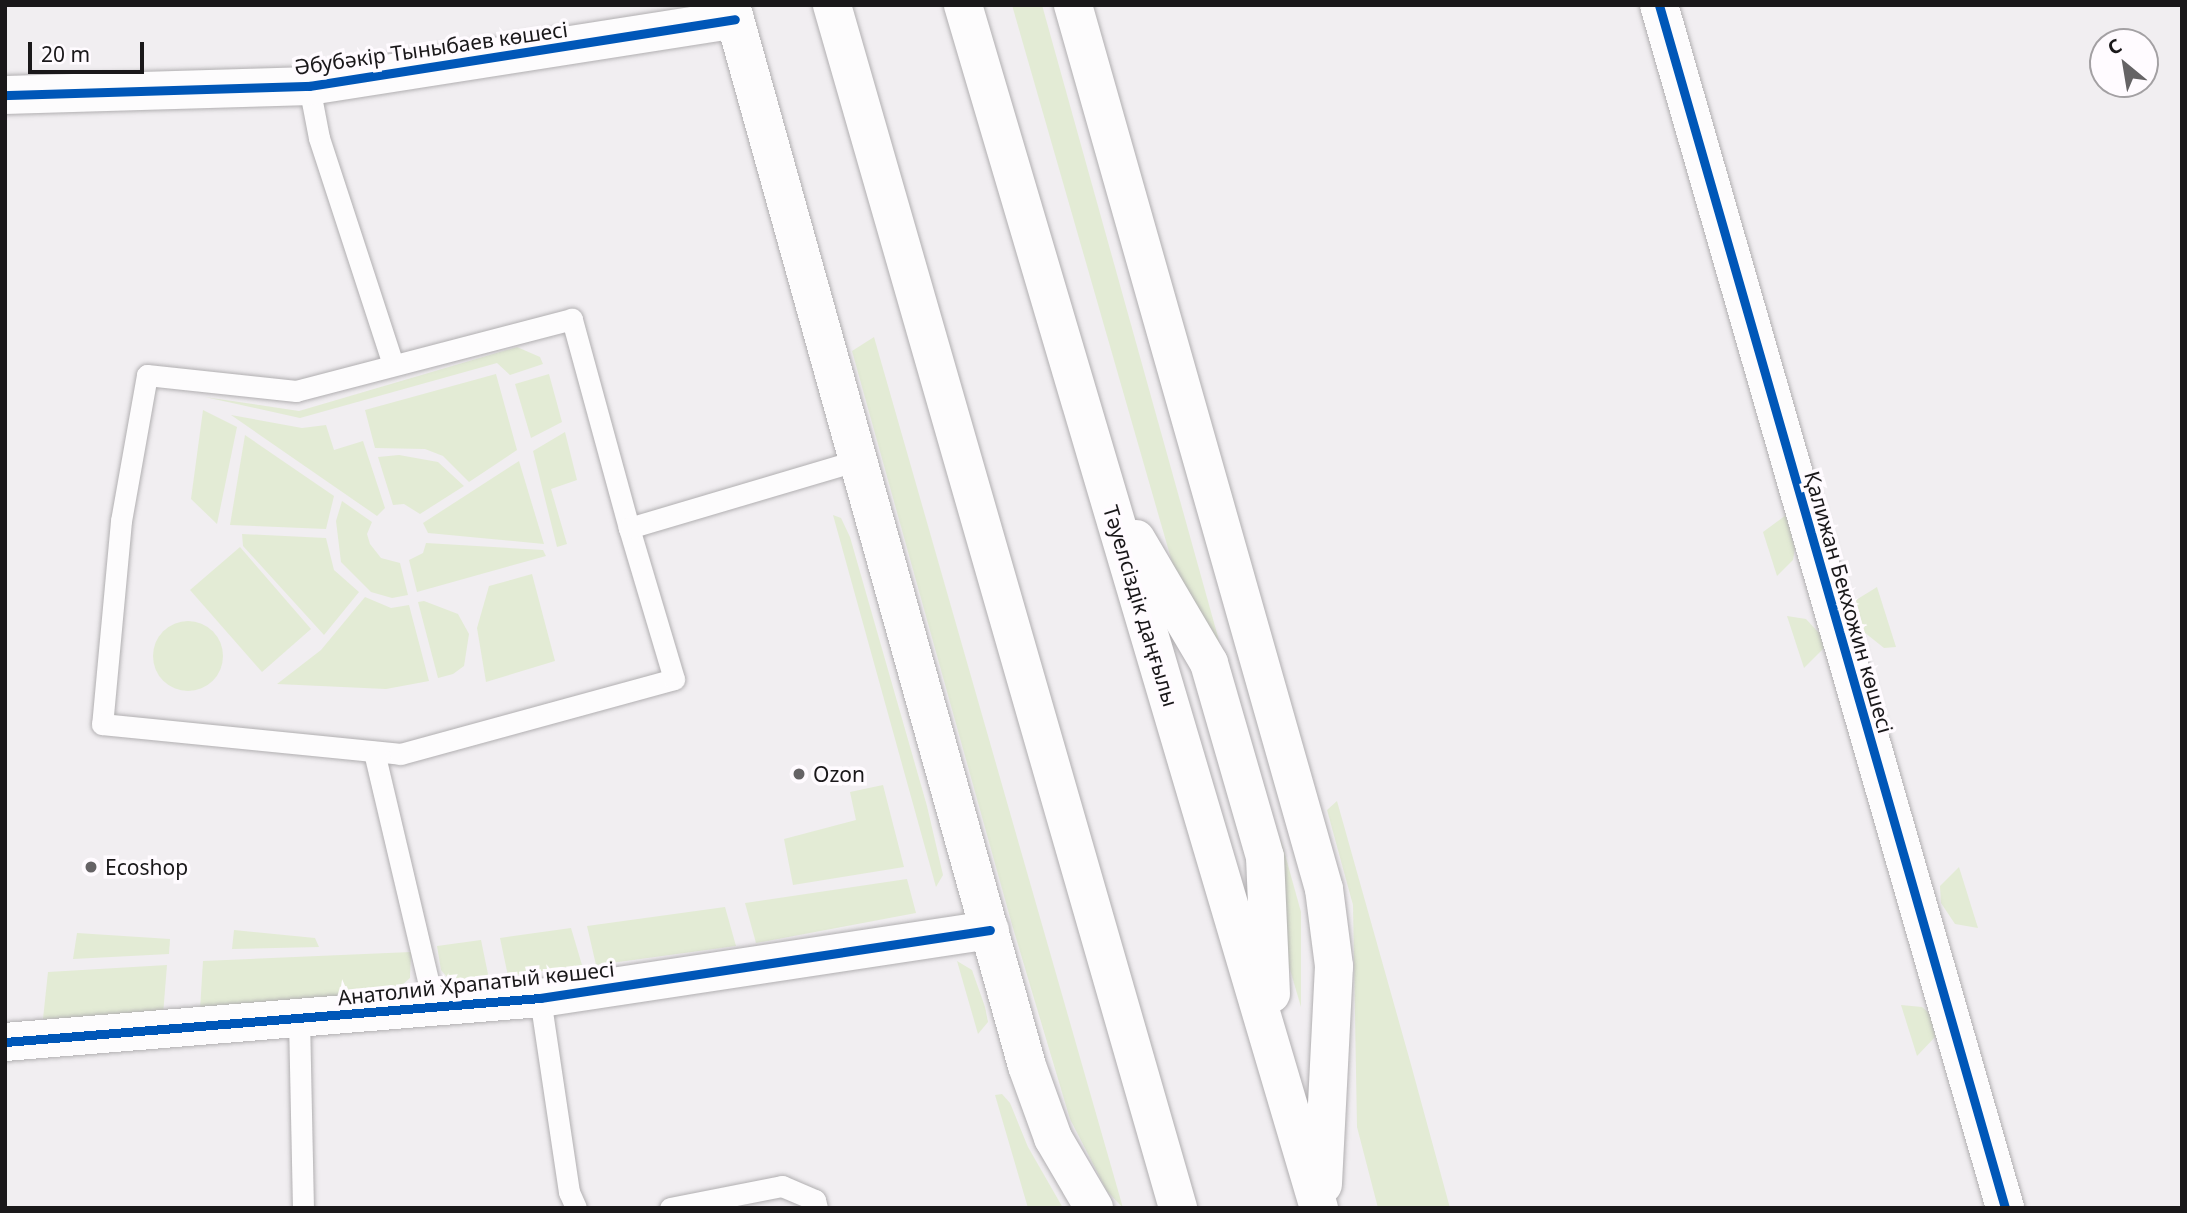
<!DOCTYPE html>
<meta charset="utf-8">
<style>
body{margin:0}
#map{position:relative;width:2187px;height:1213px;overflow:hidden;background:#f1eef1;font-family:"Noto Sans",sans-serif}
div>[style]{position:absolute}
.green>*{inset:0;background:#e3ebd5}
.round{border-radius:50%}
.roads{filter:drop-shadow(0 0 2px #b1afb1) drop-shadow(0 0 2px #b1afb1)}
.service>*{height:21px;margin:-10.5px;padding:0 10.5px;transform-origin:10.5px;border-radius:10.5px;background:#fdfcfd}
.minor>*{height:38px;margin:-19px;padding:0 19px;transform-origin:19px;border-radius:19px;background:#fdfcfd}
.secondary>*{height:38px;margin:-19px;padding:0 19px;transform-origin:19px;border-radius:19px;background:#fdfcfd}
.cycleway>*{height:9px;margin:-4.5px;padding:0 4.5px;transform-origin:4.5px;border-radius:4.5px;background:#0057b8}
.dots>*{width:19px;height:19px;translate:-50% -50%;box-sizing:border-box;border:4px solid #fffbff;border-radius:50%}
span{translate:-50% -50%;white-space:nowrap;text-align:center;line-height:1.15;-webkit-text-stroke:7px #fffbff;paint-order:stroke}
.street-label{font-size:21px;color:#1a181a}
.poi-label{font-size:21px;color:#1a181a}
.left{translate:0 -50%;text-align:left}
.frame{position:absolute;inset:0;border:7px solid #1a181a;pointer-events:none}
.north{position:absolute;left:2089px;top:28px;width:70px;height:70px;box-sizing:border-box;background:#fffbff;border:2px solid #a3a0a3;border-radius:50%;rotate:330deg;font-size:19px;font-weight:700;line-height:28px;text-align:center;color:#1a181a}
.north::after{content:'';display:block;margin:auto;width:24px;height:32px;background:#656365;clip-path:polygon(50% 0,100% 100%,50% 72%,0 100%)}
.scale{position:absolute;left:28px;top:42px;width:116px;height:32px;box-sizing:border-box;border:4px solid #1a181a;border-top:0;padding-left:9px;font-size:21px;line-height:24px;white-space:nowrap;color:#1a181a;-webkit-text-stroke:5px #fffbff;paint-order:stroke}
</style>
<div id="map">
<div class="green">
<div style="clip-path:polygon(1012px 5px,1042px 5px,1228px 673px,1176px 576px)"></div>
<div style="clip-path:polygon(874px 337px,1107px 1152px,1123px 1208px,1107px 1191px,1070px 1119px,1013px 928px,852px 351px)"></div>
<div style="clip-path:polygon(517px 347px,540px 357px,543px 364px,510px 375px,497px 363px,300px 418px,205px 397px,299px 411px)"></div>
<div style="clip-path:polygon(496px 374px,517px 450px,469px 482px,443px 456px,425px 449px,375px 448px,365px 410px)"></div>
<div style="clip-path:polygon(549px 374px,562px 422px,531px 438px,515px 384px)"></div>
<div style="clip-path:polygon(203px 410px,237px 427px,217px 524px,191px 499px)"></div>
<div style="clip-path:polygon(231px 415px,302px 428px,326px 425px,334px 450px,363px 441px,385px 508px,377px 516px)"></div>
<div style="clip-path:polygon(565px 432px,577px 480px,551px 489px,567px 544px,557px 547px,533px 451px)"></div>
<div style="clip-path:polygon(245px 435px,334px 496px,326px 529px,230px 525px)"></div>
<div style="clip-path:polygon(399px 455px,438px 462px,464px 486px,420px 514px,404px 504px,393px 505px,378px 457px)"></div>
<div style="clip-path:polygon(519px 461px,544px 544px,428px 533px,423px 523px)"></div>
<div style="clip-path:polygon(342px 501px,372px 522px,367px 534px,370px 544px,381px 558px,400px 563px,408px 595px,392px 598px,371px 592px,341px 562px,336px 521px)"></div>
<div style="clip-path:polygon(833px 515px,841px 518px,850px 537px,927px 806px,943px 875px,936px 887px)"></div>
<div style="clip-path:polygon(1786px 515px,1795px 548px,1793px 560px,1777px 576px,1763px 532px)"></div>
<div style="clip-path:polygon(242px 534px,326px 538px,334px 570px,359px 592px,324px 635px,243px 546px)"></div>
<div style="clip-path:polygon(426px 543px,543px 550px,546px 556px,417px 592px,409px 560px,423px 553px)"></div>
<div style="clip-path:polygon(240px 547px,311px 629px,262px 672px,190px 590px)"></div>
<div style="clip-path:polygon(532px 574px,555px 661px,486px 682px,477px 628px,489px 586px)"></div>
<div style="clip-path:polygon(1877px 587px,1896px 647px,1884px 648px,1864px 632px,1856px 600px)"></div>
<div style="clip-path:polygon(365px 597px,391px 608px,409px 605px,429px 681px,386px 689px,277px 684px,321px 650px)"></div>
<div style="clip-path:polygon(424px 601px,458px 614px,469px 634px,464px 666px,453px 674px,438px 678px,418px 602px)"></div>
<div style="clip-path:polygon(1787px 616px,1806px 619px,1820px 634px,1824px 648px,1804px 668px)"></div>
<div class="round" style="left:153px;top:621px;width:70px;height:70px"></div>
<div style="clip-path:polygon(883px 785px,904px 867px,793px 885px,784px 839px,856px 820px,850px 792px)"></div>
<div style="clip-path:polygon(1337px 801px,1410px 1061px,1450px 1208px,1378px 1208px,1357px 1127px,1353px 905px,1327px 810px)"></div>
<div style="clip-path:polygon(1281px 840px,1301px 912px,1301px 1007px,1284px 949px)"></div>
<div style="clip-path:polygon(1959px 867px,1978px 928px,1955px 924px,1941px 903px,1940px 886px)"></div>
<div style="clip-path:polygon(907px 879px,916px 913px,756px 943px,745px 903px)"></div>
<div style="clip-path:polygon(725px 907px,736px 946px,596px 965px,587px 926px)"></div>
<div style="clip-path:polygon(571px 928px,582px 965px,508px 976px,500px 938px)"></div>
<div style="clip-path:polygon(234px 930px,315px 938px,319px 947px,232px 949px)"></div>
<div style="clip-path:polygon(77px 933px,170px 939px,169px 954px,73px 959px)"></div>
<div style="clip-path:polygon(481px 940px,489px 979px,453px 984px,441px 970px,437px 946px)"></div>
<div style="clip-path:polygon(411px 952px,410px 978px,394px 992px,200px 1010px,203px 961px)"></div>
<div style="clip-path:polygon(957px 961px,972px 970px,985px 1007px,988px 1022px,978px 1034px)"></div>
<div style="clip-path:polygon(167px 965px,163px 1015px,43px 1019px,48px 972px)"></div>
<div style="clip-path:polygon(1901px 1005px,1922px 1007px,1930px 1014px,1936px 1036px,1917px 1056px)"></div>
<div style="clip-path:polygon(1002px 1094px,1010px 1103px,1028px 1147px,1063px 1208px,1028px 1208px,995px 1095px)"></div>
</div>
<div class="roads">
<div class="service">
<div style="left:309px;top:86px;width:53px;rotate:79.1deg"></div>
<div style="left:319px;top:138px;width:238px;rotate:71.9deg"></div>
<div style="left:629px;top:528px;width:217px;rotate:-105.3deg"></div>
<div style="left:572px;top:319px;width:285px;rotate:165.4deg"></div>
<div style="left:296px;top:391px;width:150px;rotate:-173.9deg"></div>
<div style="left:147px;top:375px;width:148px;rotate:100.1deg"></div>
<div style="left:121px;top:521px;width:204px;rotate:95.3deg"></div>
<div style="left:102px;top:724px;width:300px;rotate:5.7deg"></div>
<div style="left:400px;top:754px;width:284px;rotate:-15.3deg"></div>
<div style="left:674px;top:679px;width:158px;rotate:-106.6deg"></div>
<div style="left:629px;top:528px;width:239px;rotate:-16.5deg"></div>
<div style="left:374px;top:752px;width:261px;rotate:76.7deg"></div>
<div style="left:540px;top:998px;width:196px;rotate:81.5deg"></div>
<div style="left:569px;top:1192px;width:17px;rotate:66deg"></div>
<div style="left:299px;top:1018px;width:190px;rotate:88.8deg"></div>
<div style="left:670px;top:1208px;width:114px;rotate:-11.1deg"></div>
<div style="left:782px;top:1186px;width:36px;rotate:23deg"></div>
<div style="left:815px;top:1200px;width:8px;rotate:76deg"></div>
</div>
<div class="minor">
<div style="left:1659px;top:5px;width:1252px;rotate:73.95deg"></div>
<div style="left:5px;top:95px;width:304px;rotate:-1.7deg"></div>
<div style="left:309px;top:86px;width:431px;rotate:-8.9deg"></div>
<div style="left:5px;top:1042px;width:537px;rotate:-4.7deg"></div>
<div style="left:540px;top:998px;width:455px;rotate:-8.6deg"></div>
</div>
<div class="secondary">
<div style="left:731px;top:5px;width:1102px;rotate:74.41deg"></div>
<div style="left:1027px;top:1066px;width:77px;rotate:70.1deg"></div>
<div style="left:1053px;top:1138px;width:81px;rotate:59.6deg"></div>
<div style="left:832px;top:5px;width:1252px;rotate:73.95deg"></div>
<div style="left:963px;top:5px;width:1255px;rotate:73.52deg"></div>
<div style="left:1073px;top:5px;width:919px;rotate:74.15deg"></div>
<div style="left:1324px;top:889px;width:78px;rotate:82.6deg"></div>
<div style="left:1334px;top:966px;width:219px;rotate:92.9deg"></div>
<div style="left:1136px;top:539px;width:144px;rotate:59.5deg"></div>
<div style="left:1209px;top:663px;width:202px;rotate:73.9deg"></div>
<div style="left:1265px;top:857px;width:137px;rotate:87.5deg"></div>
</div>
</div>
<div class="cycleway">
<div style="left:1659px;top:5px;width:1252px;rotate:73.95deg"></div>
<div style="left:5px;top:95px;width:304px;rotate:-1.7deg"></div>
<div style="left:309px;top:86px;width:431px;rotate:-8.9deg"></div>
<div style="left:5px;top:1042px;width:537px;rotate:-4.7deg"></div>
<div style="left:540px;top:998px;width:455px;rotate:-8.6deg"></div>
</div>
<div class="dots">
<div style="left:799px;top:774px;background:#656365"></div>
<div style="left:91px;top:867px;background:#656365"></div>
</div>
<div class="street-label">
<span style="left:431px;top:48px;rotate:-8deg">Әбубәкір Тыныбаев көшесі</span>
<span style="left:1849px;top:602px;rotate:74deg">Қалижан Бекхожин көшесі</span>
<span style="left:1141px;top:606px;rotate:73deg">Тәуелсіздік даңғылы</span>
<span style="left:476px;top:983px;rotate:-6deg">Анатолий Храпатый көшесі</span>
</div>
<div class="poi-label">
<span class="left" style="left:813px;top:774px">Ozon</span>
<span class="left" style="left:105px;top:867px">Ecoshop</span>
</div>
<div class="frame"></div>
<div class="north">С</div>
<div class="scale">20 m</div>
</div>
